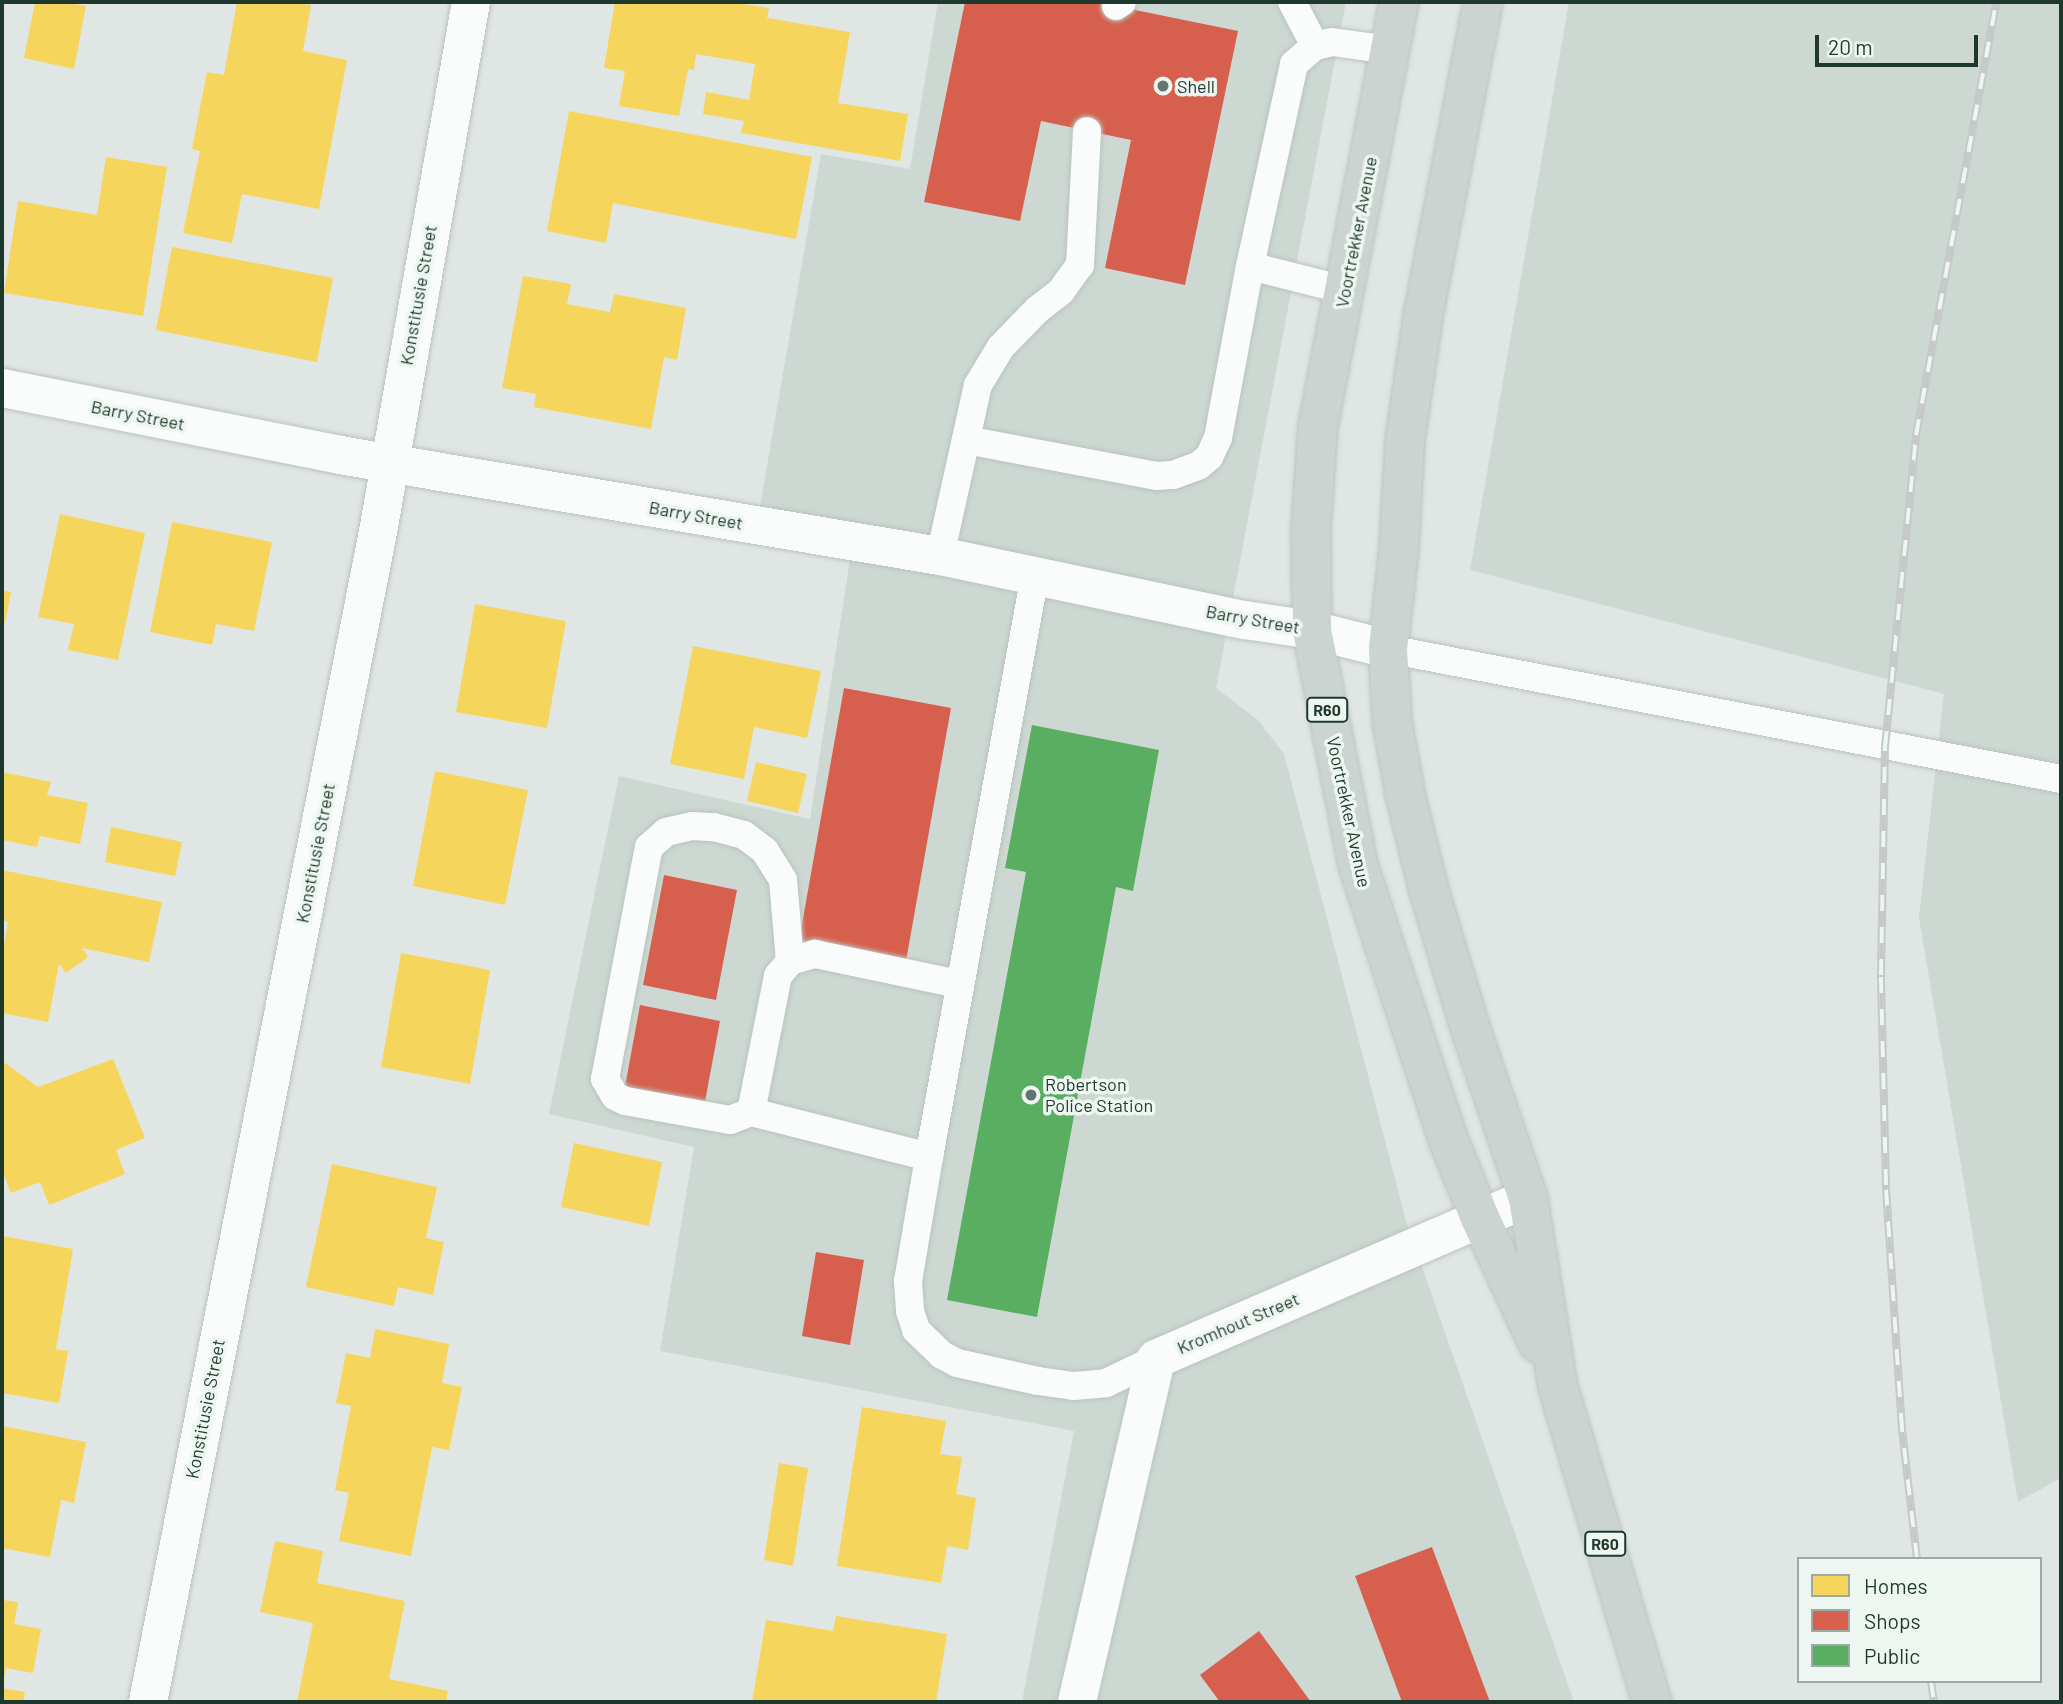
<!DOCTYPE html>
<style>
body{margin:0}
#map{position:relative;width:2063px;height:1704px;overflow:hidden;background:#e0e6e3;font-family:Barlow,sans-serif}
div>[style]{position:absolute}
.built>*{inset:0;background:#cdd8d2}
.homes>*{inset:0;background:#f6d55c}
.shops>*{inset:0;background:#d6604d}
.public>*{inset:0;background:#5aae61}
.roads{filter:drop-shadow(0 0 2px #bac3bf) drop-shadow(0 0 2px #bac3bf)}
.lane>*{height:28px;margin:-14px;padding:0 14px;transform-origin:14px;border-radius:14px;background:#fafbfb}
.street>*{height:38px;margin:-19px;padding:0 19px;transform-origin:19px;border-radius:19px;background:#fafbfb}
.primary>*{height:38px;margin:-19px;padding:0 19px;transform-origin:19px;border-radius:19px;background:#cbd4d0}
.rail>*{height:8px;margin-top:-4px;transform-origin:0;background:repeating-linear-gradient(90deg,#edf6f0 0 16px,#c5c9c7 0 32px);box-sizing:border-box;border-block:2px solid #c5c9c7}
.dots>*{width:19px;height:19px;translate:-50% -50%;box-sizing:border-box;border:4px solid #edf6f0;border-radius:50%}
span{translate:-50% -50%;white-space:nowrap;text-align:center;line-height:1.15;-webkit-text-stroke:7px #edf6f0;paint-order:stroke}
.shield-label span{padding:2px 5px;background:#edf6f0;border:2px solid;border-radius:5px;-webkit-text-stroke-width:0}
.shield-label{font-size:16px;color:#1f382e;font-weight:700}
.poi-label{font-size:18px;color:#1f382e}
.left{translate:0 -50%;text-align:left}
.street-label{font-size:18px;color:#1f382e}
.frame{position:absolute;inset:0;border:4px solid #1f382e;pointer-events:none}
.legend{position:absolute;left:1797px;top:1557px;width:245px;height:126px;box-sizing:border-box;background:#edf6f0;border:2px solid #9baaa2;margin:0;padding:9px 12px;list-style:none;font-size:21px;color:#1f382e}
.legend li{display:flex;align-items:center;gap:14px;height:35px}
.legend b{width:35px;border:2px solid #9baaa2}
.scale{position:absolute;left:1815px;top:35px;width:163px;height:32px;box-sizing:border-box;border:4px solid #1f382e;border-top:0;padding-left:9px;font-size:21px;line-height:24px;white-space:nowrap;color:#1f382e;-webkit-text-stroke:5px #edf6f0;paint-order:stroke}
</style>
<div id="map">
<div class="built">
<div style="clip-path:polygon(938px 2px,1346px 2px,1216px 688px,1258px 720px,1284px 754px,1406px 1221px,1574px 1702px,1022px 1702px,1074px 1431px,660px 1351px,694px 1147px,549px 1114px,619px 776px,810px 819px,851px 553px,755px 535px,821px 154px,910px 169px)"></div>
<div style="clip-path:polygon(1569px 2px,2061px 2px,2061px 1478px,2018px 1502px,1919px 918px,1944px 694px,1470px 570px)"></div>
</div>
<div class="homes">
<div style="clip-path:polygon(35px 2px,64px 2px,86px 6px,74px 69px,24px 58px)"></div>
<div style="clip-path:polygon(237px 2px,294px 2px,311px 5px,303px 51px,347px 60px,319px 209px,242px 194px,232px 243px,183px 233px,200px 151px,192px 149px,207px 72px,224px 75px)"></div>
<div style="clip-path:polygon(615px 2px,731px 2px,769px 8px,767px 18px,850px 32px,838px 103px,908px 114px,900px 161px,741px 133px,744px 121px,703px 114px,706px 92px,749px 100px,755px 64px,696px 54px,694px 70px,688px 69px,679px 116px,619px 106px,625px 71px,604px 68px)"></div>
<div style="clip-path:polygon(569px 111px,812px 157px,796px 239px,613px 203px,606px 243px,547px 231px)"></div>
<div style="clip-path:polygon(106px 157px,167px 167px,143px 316px,4px 293px,18px 201px,97px 215px)"></div>
<div style="clip-path:polygon(172px 247px,333px 278px,317px 362px,156px 330px)"></div>
<div style="clip-path:polygon(523px 276px,571px 284px,567px 304px,610px 312px,614px 294px,686px 308px,677px 360px,664px 357px,651px 429px,534px 407px,536px 394px,502px 388px)"></div>
<div style="clip-path:polygon(60px 514px,145px 533px,118px 660px,68px 650px,74px 624px,38px 617px)"></div>
<div style="clip-path:polygon(172px 522px,272px 542px,254px 631px,216px 624px,212px 645px,150px 632px)"></div>
<div style="clip-path:polygon(2px 590px,11px 592px,3px 632px,2px 632px)"></div>
<div style="clip-path:polygon(475px 604px,566px 621px,547px 728px,456px 712px)"></div>
<div style="clip-path:polygon(693px 646px,821px 671px,807px 738px,754px 727px,744px 779px,670px 764px)"></div>
<div style="clip-path:polygon(756px 762px,807px 774px,798px 813px,747px 801px)"></div>
<div style="clip-path:polygon(435px 771px,528px 790px,505px 905px,413px 886px)"></div>
<div style="clip-path:polygon(2px 772px,51px 782px,47px 795px,88px 803px,80px 844px,40px 836px,37px 847px,2px 840px)"></div>
<div style="clip-path:polygon(111px 827px,182px 842px,175px 876px,105px 862px)"></div>
<div style="clip-path:polygon(2px 870px,162px 902px,149px 962px,82px 948px,88px 957px,66px 973px,59px 964px,48px 1022px,2px 1013px,2px 955px,8px 922px,2px 920px)"></div>
<div style="clip-path:polygon(401px 953px,490px 970px,470px 1084px,381px 1067px)"></div>
<div style="clip-path:polygon(113px 1059px,145px 1138px,116px 1150px,125px 1174px,49px 1205px,40px 1182px,11px 1193px,2px 1170px,2px 1061px,38px 1087px)"></div>
<div style="clip-path:polygon(574px 1143px,662px 1162px,649px 1226px,561px 1207px)"></div>
<div style="clip-path:polygon(332px 1164px,437px 1187px,426px 1238px,444px 1242px,433px 1295px,398px 1287px,394px 1306px,306px 1287px)"></div>
<div style="clip-path:polygon(2px 1236px,73px 1249px,56px 1349px,68px 1351px,59px 1403px,2px 1393px)"></div>
<div style="clip-path:polygon(375px 1329px,449px 1344px,442px 1383px,462px 1387px,449px 1450px,432px 1447px,411px 1556px,339px 1541px,349px 1493px,335px 1490px,351px 1406px,336px 1403px,346px 1353px,370px 1358px)"></div>
<div style="clip-path:polygon(862px 1407px,946px 1421px,940px 1454px,962px 1457px,956px 1494px,976px 1498px,968px 1550px,947px 1546px,941px 1583px,837px 1566px)"></div>
<div style="clip-path:polygon(2px 1426px,86px 1442px,74px 1503px,61px 1500px,50px 1557px,2px 1548px)"></div>
<div style="clip-path:polygon(779px 1463px,808px 1468px,793px 1566px,764px 1560px)"></div>
<div style="clip-path:polygon(275px 1541px,323px 1551px,317px 1583px,405px 1601px,389px 1679px,448px 1691px,446px 1702px,297px 1702px,313px 1623px,260px 1612px)"></div>
<div style="clip-path:polygon(2px 1600px,18px 1602px,14px 1624px,41px 1629px,33px 1673px,6px 1668px,3px 1685px)"></div>
<div style="clip-path:polygon(836px 1616px,947px 1634px,936px 1702px,752px 1702px,766px 1620px,833px 1631px)"></div>
<div style="clip-path:polygon(2px 1688px,25px 1692px,23px 1702px,2px 1702px)"></div>
</div>
<div class="shops">
<div style="clip-path:polygon(965px 2px,1096px 2px,1238px 31px,1185px 285px,1105px 268px,1131px 140px,1041px 121px,1020px 221px,924px 202px)"></div>
<div style="clip-path:polygon(844px 688px,951px 708px,906px 961px,799px 941px)"></div>
<div style="clip-path:polygon(664px 875px,737px 890px,716px 1000px,643px 985px)"></div>
<div style="clip-path:polygon(640px 1005px,720px 1021px,704px 1107px,624px 1092px)"></div>
<div style="clip-path:polygon(816px 1252px,864px 1260px,850px 1345px,802px 1336px)"></div>
<div style="clip-path:polygon(1432px 1547px,1490px 1702px,1402px 1702px,1355px 1576px)"></div>
<div style="clip-path:polygon(1259px 1631px,1311px 1702px,1220px 1702px,1200px 1675px)"></div>
</div>
<div class="public">
<div style="clip-path:polygon(1032px 725px,1159px 750px,1133px 891px,1116px 887px,1037px 1317px,947px 1300px,1026px 872px,1005px 868px)"></div>
</div>
<div class="roads">
<div class="lane">
<div style="left:1292px;top:2px;width:50px;rotate:62.4deg"></div>
<div style="left:1116px;top:6px;width:7px;rotate:-34deg"></div>
<div style="left:1345px;top:290px;width:98px;rotate:-165.8deg"></div>
<div style="left:1250px;top:266px;width:207px;rotate:-77.7deg"></div>
<div style="left:1294px;top:64px;width:28px;rotate:-41deg"></div>
<div style="left:1315px;top:46px;width:17px;rotate:-13deg"></div>
<div style="left:1332px;top:42px;width:60px;rotate:7.7deg"></div>
<div style="left:966px;top:440px;width:194px;rotate:10.7deg"></div>
<div style="left:1157px;top:476px;width:16px;rotate:-4deg"></div>
<div style="left:1173px;top:475px;width:27px;rotate:-20deg"></div>
<div style="left:1198px;top:466px;width:14px;rotate:-39deg"></div>
<div style="left:1209px;top:457px;width:21px;rotate:-65deg"></div>
<div style="left:1218px;top:438px;width:175px;rotate:-79.5deg"></div>
<div style="left:940px;top:556px;width:175px;rotate:-77.5deg"></div>
<div style="left:978px;top:385px;width:44px;rotate:-58.8deg"></div>
<div style="left:1001px;top:347px;width:52px;rotate:-45.8deg"></div>
<div style="left:1037px;top:310px;width:31px;rotate:-38deg"></div>
<div style="left:1061px;top:291px;width:32px;rotate:-54deg"></div>
<div style="left:1080px;top:265px;width:134px;rotate:-87deg"></div>
<div style="left:1035px;top:575px;width:592px;rotate:100.32deg"></div>
<div style="left:929px;top:1157px;width:126px;rotate:99.6deg"></div>
<div style="left:908px;top:1281px;width:30px;rotate:86deg"></div>
<div style="left:910px;top:1311px;width:20px;rotate:72deg"></div>
<div style="left:916px;top:1330px;width:36px;rotate:44deg"></div>
<div style="left:942px;top:1355px;width:17px;rotate:28deg"></div>
<div style="left:957px;top:1363px;width:83px;rotate:12.5deg"></div>
<div style="left:1038px;top:1381px;width:36px;rotate:8deg"></div>
<div style="left:1074px;top:1386px;width:32px;rotate:-5deg"></div>
<div style="left:1106px;top:1383px;width:55px;rotate:-25.6deg"></div>
<div style="left:1388px;top:649px;width:685px;rotate:10.93deg"></div>
<div style="left:751px;top:1112px;width:22px;rotate:159deg"></div>
<div style="left:730px;top:1120px;width:107px;rotate:-169.7deg"></div>
<div style="left:625px;top:1101px;width:11px;rotate:-153deg"></div>
<div style="left:615px;top:1096px;width:20px;rotate:-120deg"></div>
<div style="left:605px;top:1079px;width:236px;rotate:-79.3deg"></div>
<div style="left:649px;top:847px;width:23px;rotate:-41deg"></div>
<div style="left:666px;top:832px;width:27px;rotate:-13deg"></div>
<div style="left:692px;top:826px;width:22px;rotate:3deg"></div>
<div style="left:714px;top:827px;width:31px;rotate:15deg"></div>
<div style="left:744px;top:835px;width:26px;rotate:37deg"></div>
<div style="left:765px;top:851px;width:34px;rotate:58deg"></div>
<div style="left:783px;top:880px;width:81px;rotate:85.1deg"></div>
<div style="left:929px;top:1157px;width:184px;rotate:-165.8deg"></div>
<div style="left:751px;top:1112px;width:139px;rotate:-78.8deg"></div>
<div style="left:778px;top:976px;width:19px;rotate:-51deg"></div>
<div style="left:790px;top:961px;width:26px;rotate:-16deg"></div>
<div style="left:815px;top:954px;width:146px;rotate:11.8deg"></div>
</div>
<div class="street">
<div style="left:2px;top:388px;width:345px;rotate:11.2deg"></div>
<div style="left:340px;top:455px;width:608px;rotate:9.56deg"></div>
<div style="left:940px;top:556px;width:312px;rotate:11.9deg"></div>
<div style="left:1245px;top:620px;width:68px;rotate:8.5deg"></div>
<div style="left:1312px;top:630px;width:78px;rotate:14deg"></div>
<div style="left:148px;top:1702px;width:1192px;rotate:-78.88deg"></div>
<div style="left:378px;top:532px;width:538px;rotate:-80.05deg"></div>
<div style="left:1077px;top:1702px;width:352px;rotate:-77deg"></div>
<div style="left:1156px;top:1359px;width:405px;rotate:-23.4deg"></div>
</div>
<div class="primary">
<div style="left:1399px;top:2px;width:431px;rotate:100.8deg"></div>
<div style="left:1318px;top:425px;width:103px;rotate:93.9deg"></div>
<div style="left:1311px;top:528px;width:102px;rotate:89.4deg"></div>
<div style="left:1312px;top:630px;width:239px;rotate:78.9deg"></div>
<div style="left:1358px;top:865px;width:288px;rotate:71.8deg"></div>
<div style="left:1448px;top:1139px;width:85px;rotate:67.9deg"></div>
<div style="left:1480px;top:1218px;width:138px;rotate:65.1deg"></div>
<div style="left:1483px;top:2px;width:314px;rotate:100.8deg"></div>
<div style="left:1424px;top:310px;width:131px;rotate:98.3deg"></div>
<div style="left:1405px;top:440px;width:109px;rotate:93.2deg"></div>
<div style="left:1399px;top:549px;width:101px;rotate:96.3deg"></div>
<div style="left:1388px;top:649px;width:72px;rotate:86.8deg"></div>
<div style="left:1392px;top:721px;width:78px;rotate:79.7deg"></div>
<div style="left:1406px;top:798px;width:99px;rotate:76deg"></div>
<div style="left:1430px;top:894px;width:136px;rotate:73.3deg"></div>
<div style="left:1469px;top:1024px;width:184px;rotate:71.3deg"></div>
<div style="left:1528px;top:1198px;width:191px;rotate:81deg"></div>
<div style="left:1558px;top:1387px;width:329px;rotate:73.4deg"></div>
</div>
</div>
<div class="rail">
<div style="left:1917px;top:1559px;width:131px;rotate:-96.6deg"></div>
<div style="left:1902px;top:1429px;width:245px;rotate:-93.8deg"></div>
<div style="left:1886px;top:1185px;width:210px;rotate:-91.4deg"></div>
<div style="left:1881px;top:975px;width:228px;rotate:-89deg"></div>
<div style="left:1885px;top:747px;width:314px;rotate:-84.3deg"></div>
<div style="left:1916px;top:435px;width:440px;rotate:-79.5deg"></div>
<div style="left:1931px;top:1681px;width:21px;rotate:82deg"></div>
</div>
<div class="dots">
<div style="left:1163px;top:86px;background:#63756d"></div>
<div style="left:1031px;top:1095px;background:#63756d"></div>
</div>
<div class="shield-label">
<span style="left:1327px;top:710px">R60</span>
<span style="left:1605px;top:1544px">R60</span>
</div>
<div class="poi-label">
<span class="left" style="left:1177px;top:86px">Shell</span>
<span class="left" style="left:1045px;top:1095px">Robertson<br>Police Station</span>
</div>
<div class="street-label">
<span style="left:1356px;top:232px;rotate:-79deg">Voortrekker Avenue</span>
<span style="left:418px;top:295px;rotate:-80deg">Konstitusie Street</span>
<span style="left:138px;top:415px;rotate:11deg">Barry Street</span>
<span style="left:696px;top:515px;rotate:10deg">Barry Street</span>
<span style="left:1253px;top:619px;rotate:10deg">Barry Street</span>
<span style="left:1349px;top:812px;rotate:78deg">Voortrekker Avenue</span>
<span style="left:315px;top:853px;rotate:-79deg">Konstitusie Street</span>
<span style="left:1238px;top:1323px;rotate:-23deg">Kromhout Street</span>
<span style="left:205px;top:1409px;rotate:-79deg">Konstitusie Street</span>
</div>
<div class="frame"></div>
<ul class="legend">
<li><b style="height:19px;background:#f6d55c"></b>Homes</li>
<li><b style="height:19px;background:#d6604d"></b>Shops</li>
<li><b style="height:19px;background:#5aae61"></b>Public</li>
</ul>
<div class="scale">20 m</div>
</div>
